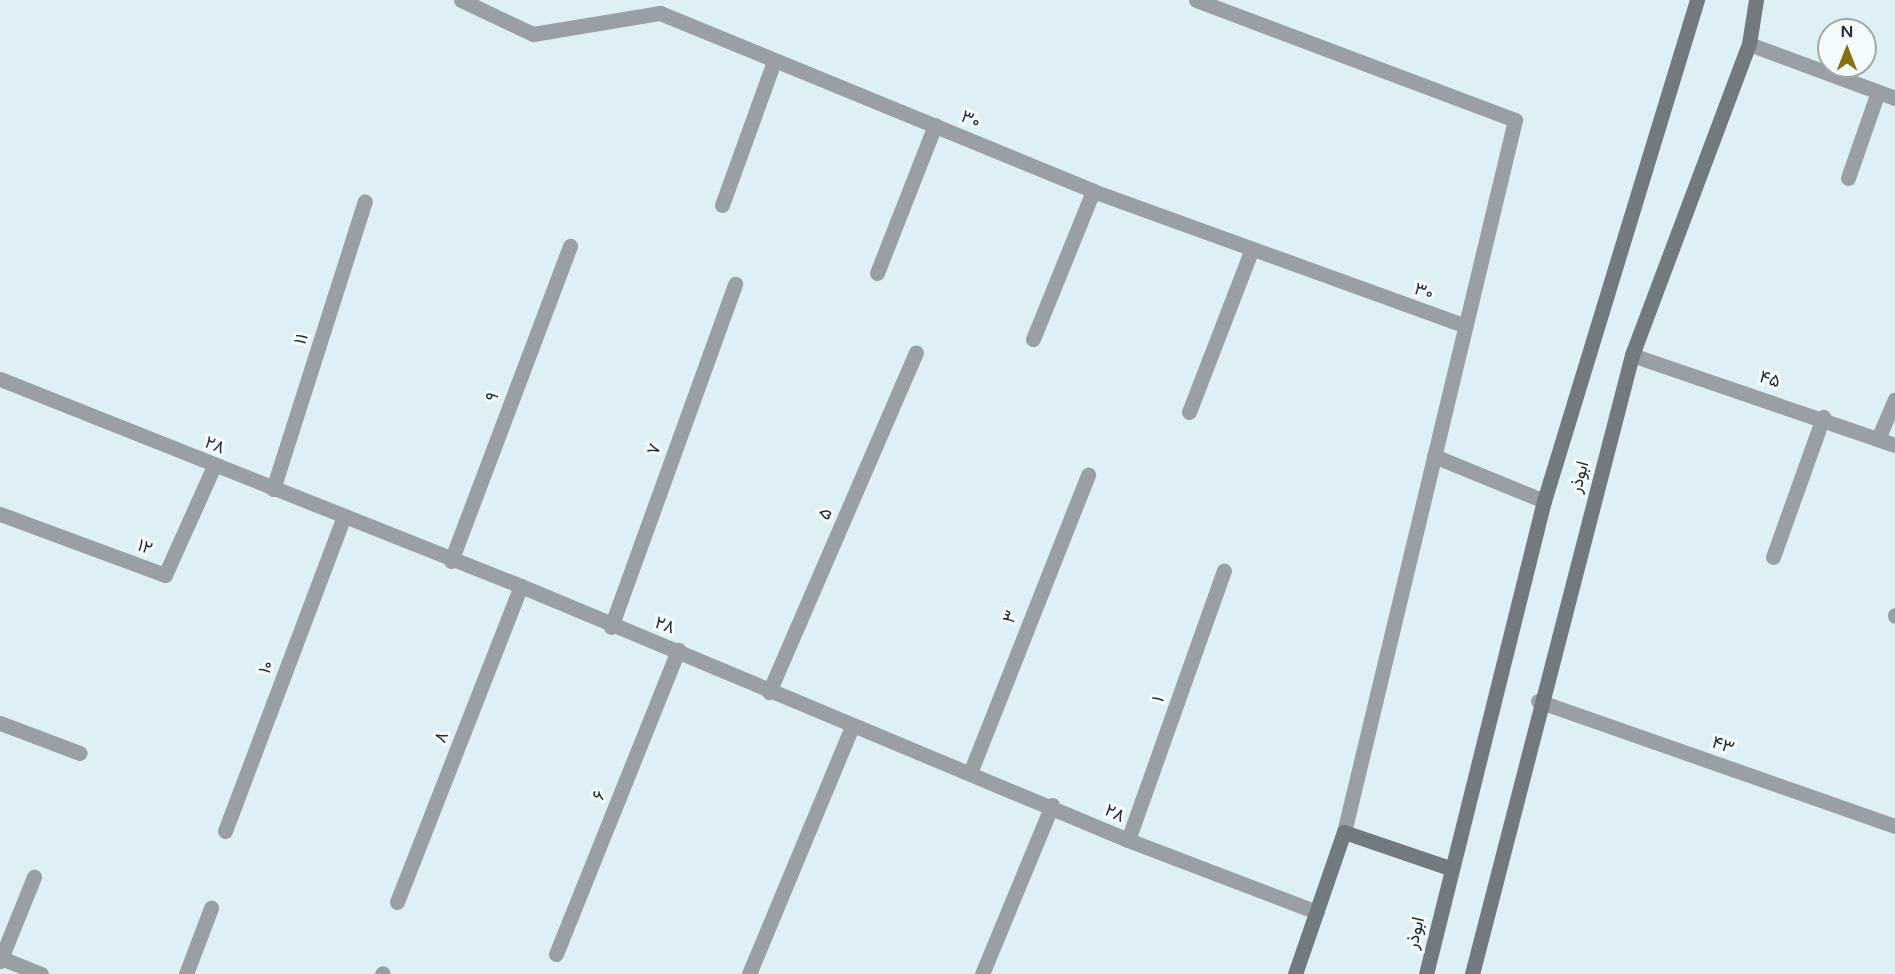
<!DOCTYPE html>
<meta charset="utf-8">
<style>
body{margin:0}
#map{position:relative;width:1895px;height:974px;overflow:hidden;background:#def0f6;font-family:"Varela Round",Vazirmatn,sans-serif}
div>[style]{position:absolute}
.street>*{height:15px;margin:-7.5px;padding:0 7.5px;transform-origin:7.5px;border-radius:7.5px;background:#9a9fa4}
.secondary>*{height:15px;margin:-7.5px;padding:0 7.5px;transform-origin:7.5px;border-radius:7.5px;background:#727a80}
span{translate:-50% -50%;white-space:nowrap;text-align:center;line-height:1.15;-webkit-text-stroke:6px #f4fbfd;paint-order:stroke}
.street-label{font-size:18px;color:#252b2e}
.north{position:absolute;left:1817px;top:18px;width:60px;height:60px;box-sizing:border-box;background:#f4fbfd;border:2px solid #a1a8aa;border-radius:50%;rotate:0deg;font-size:16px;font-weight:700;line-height:24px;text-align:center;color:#252b2e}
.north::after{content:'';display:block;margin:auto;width:21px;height:27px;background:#886f0f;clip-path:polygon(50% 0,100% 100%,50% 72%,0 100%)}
</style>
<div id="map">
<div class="street">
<div style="left:461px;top:0;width:80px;rotate:25.3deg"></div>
<div style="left:533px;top:34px;width:129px;rotate:-9.4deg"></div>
<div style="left:660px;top:13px;width:468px;rotate:22.3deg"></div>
<div style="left:1093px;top:191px;width:396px;rotate:19.9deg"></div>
<div style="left:1196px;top:0;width:341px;rotate:20.6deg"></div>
<div style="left:1515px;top:120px;width:732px;rotate:103.5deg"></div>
<div style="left:1749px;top:44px;width:156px;rotate:20.3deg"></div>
<div style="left:1848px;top:178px;width:91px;rotate:-70.8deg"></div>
<div style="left:722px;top:205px;width:150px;rotate:-70.1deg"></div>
<div style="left:877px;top:273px;width:159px;rotate:-68.6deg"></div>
<div style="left:1033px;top:339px;width:160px;rotate:-67.9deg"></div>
<div style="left:1632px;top:355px;width:278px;rotate:18.9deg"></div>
<div style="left:0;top:379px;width:561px;rotate:21.67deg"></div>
<div style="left:521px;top:586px;width:658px;rotate:22.71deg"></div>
<div style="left:1128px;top:840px;width:202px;rotate:20.9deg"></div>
<div style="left:1189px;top:412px;width:173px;rotate:-68.9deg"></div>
<div style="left:1878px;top:439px;width:43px;rotate:-67deg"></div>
<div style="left:1434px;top:456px;width:119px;rotate:22.2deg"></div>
<div style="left:273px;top:489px;width:302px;rotate:-72.3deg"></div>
<div style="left:0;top:514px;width:176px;rotate:20.3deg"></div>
<div style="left:165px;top:575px;width:120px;rotate:-65.8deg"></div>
<div style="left:1773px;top:557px;width:149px;rotate:-70.3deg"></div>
<div style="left:451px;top:561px;width:337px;rotate:-69.3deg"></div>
<div style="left:1895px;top:616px;width:1px;rotate:-90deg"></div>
<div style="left:611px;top:627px;width:365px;rotate:-70.1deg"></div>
<div style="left:769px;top:692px;width:370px;rotate:-66.6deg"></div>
<div style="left:1538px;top:701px;width:378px;rotate:19.3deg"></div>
<div style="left:0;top:723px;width:85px;rotate:20.6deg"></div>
<div style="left:970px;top:773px;width:321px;rotate:-68.4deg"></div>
<div style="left:225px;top:831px;width:337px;rotate:-69.3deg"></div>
<div style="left:1128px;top:840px;width:286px;rotate:-70.4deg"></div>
<div style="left:397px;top:902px;width:339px;rotate:-68.6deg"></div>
<div style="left:556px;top:954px;width:328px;rotate:-68.1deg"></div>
<div style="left:1px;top:958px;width:43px;rotate:21.8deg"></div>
<div style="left:0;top:961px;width:91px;rotate:-68deg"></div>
<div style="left:186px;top:974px;width:71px;rotate:-69.3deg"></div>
<div style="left:382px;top:974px;width:1px;rotate:-45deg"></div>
<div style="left:749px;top:974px;width:268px;rotate:-67.4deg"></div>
<div style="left:982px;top:974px;width:183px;rotate:-67.5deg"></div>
</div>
<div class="secondary">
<div style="left:1295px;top:974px;width:150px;rotate:-71deg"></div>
<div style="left:1344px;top:832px;width:112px;rotate:18.8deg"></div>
<div style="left:1426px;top:974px;width:487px;rotate:-76deg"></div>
<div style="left:1544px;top:501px;width:524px;rotate:-73.02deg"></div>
<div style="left:1472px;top:974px;width:639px;rotate:-75.51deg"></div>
<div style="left:1632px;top:355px;width:332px;rotate:-69.4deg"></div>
<div style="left:1749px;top:44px;width:45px;rotate:-81deg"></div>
</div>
<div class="street-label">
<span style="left:971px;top:119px;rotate:23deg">۳۰</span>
<span style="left:1424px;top:291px;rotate:19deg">۳۰</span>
<span style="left:301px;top:339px;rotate:-72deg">۱۱</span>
<span style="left:1770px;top:379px;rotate:18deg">۴۵</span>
<span style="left:492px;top:397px;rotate:-69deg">۹</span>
<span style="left:215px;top:445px;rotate:22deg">۲۸</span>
<span style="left:654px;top:449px;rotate:-70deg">۷</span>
<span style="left:1579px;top:477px;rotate:-75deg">ابوذر</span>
<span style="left:825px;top:514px;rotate:-67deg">۵</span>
<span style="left:145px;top:547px;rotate:20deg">۱۲</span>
<span style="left:1010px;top:617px;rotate:-68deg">۳</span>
<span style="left:665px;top:625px;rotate:19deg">۲۸</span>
<span style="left:266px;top:667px;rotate:-69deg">۱۰</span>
<span style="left:1158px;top:699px;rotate:-70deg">۱</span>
<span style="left:441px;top:737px;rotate:-69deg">۸</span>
<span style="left:1723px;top:745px;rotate:19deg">۴۳</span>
<span style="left:599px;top:795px;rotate:-68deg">۶</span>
<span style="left:1115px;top:813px;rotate:25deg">۲۸</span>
<span style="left:1415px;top:933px;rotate:-77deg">ابوذر</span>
</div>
<div class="north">N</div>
</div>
